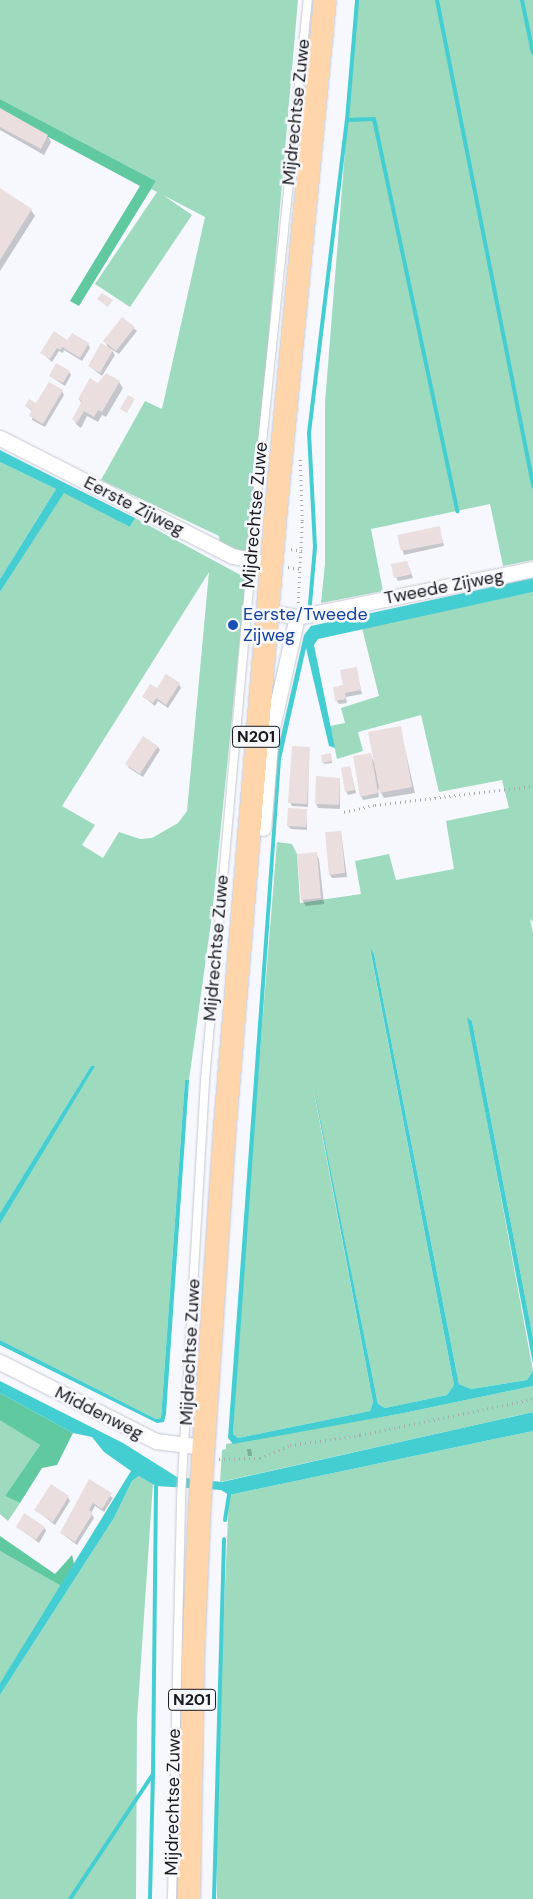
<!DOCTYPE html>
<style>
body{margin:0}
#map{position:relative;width:533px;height:1899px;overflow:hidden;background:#f6f8fe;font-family:"DM Sans",sans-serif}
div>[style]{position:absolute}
.green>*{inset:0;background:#9ddabe}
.forest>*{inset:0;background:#61c99f}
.water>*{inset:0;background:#45ced1}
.shadow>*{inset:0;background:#0003}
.stream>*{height:4px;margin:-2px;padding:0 2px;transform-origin:2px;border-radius:2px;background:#45ced1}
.building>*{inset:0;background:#eadede}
.path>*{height:2.5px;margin-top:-1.25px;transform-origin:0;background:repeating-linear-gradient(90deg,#a9aab0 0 1px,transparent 0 5px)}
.roads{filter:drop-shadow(0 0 1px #c5c7d0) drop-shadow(0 0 1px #c5c7d0)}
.lane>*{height:8px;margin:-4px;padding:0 4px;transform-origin:4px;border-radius:4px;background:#fff}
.street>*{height:15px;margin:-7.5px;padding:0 7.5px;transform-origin:7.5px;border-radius:7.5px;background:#fff}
.primary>*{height:22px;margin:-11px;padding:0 11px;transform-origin:11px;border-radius:11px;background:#ffd6ac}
.dots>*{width:14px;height:14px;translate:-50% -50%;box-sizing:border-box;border:2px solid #f6f8fe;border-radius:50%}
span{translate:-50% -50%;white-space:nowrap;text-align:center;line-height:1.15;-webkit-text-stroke:5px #f6f8fe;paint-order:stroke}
.shield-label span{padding:1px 4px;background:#f6f8fe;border:1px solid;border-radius:4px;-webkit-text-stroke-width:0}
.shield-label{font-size:16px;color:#1a1a1e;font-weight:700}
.street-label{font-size:18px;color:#1a1a1e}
.transit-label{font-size:18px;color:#164399}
.left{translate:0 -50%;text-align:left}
</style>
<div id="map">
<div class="green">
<div style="clip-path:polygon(0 0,298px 0,260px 436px,247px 549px,241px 552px,220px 545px,219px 536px,101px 480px,145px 401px,162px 409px,205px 217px,163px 195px,192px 215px,130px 307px,95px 284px,157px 192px,151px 189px,156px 181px,0 99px)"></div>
<div style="clip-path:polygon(357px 0,533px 0,533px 560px,503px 566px,490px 504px,371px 529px,383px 591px,321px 603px,325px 564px,325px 403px)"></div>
<div style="clip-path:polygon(0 462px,56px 489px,0 579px)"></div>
<div style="clip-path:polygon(evenodd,64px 492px,130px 527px,135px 518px,246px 578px,212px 915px,189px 1080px,185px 1080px,161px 1418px,156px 1419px,0 1340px,0 1224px,94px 1066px,91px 1066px,0 1213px,0 592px,64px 492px,209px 572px,187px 811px,178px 823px,152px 838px,140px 839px,119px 832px,103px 858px,82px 845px,95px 825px,62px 806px,209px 572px)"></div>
<div style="clip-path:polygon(533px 592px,533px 922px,530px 919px,533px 933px,533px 1338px,472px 1021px,468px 1018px,533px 1371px,527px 1380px,471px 1389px,459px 1384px,374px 954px,370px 949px,454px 1385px,447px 1395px,385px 1408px,378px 1404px,311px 1077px,373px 1402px,370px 1411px,238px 1438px,233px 1434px,246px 1225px,277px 842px,292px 844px,297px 854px,300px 903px,361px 894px,355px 861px,389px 854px,396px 880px,454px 869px,446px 821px,509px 808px,502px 780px,439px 792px,421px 715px,358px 732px,363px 751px,337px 759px,330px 726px,345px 723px,341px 708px,379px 696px,362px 628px)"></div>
<div style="clip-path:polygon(533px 1386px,533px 1412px,220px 1482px,222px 1450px,226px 1449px,226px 1444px,404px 1413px)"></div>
<div style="clip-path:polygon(0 1419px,40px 1445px,5px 1496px,20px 1503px,8px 1521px,0 1514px)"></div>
<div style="clip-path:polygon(533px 1431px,533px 1899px,217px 1899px,216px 1795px,229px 1495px)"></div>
<div style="clip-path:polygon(139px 1476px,153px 1483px,137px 1720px,136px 1899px,0 1899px,0 1695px,114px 1518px,132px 1481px)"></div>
<div style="clip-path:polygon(0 1551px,61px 1586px,0 1683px)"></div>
</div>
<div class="forest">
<div style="clip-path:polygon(0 99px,156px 181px,79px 306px,70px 301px,140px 186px,0 111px)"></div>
<div style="clip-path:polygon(0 1393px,73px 1433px,57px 1465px,42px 1468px,20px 1503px,5px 1496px,40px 1445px,0 1420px)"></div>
<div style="clip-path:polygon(0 1536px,55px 1574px,72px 1555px,74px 1564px,61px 1586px,0 1551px)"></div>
</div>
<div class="water">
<div style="clip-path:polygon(0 450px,61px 481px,135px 518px,130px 527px,64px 493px,0 592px,0 579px,56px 489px,0 462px)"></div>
<div style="clip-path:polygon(533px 578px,533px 592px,318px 639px,314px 645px,335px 748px,329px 746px,306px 648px,281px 759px,233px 1434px,238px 1438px,370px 1411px,373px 1402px,311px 1074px,378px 1404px,385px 1408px,447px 1395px,454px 1385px,370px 948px,374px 954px,459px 1384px,471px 1389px,527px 1380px,533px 1371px,533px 1386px,404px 1413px,233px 1444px,228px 1438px,278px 749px,304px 635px,311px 626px)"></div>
<div style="clip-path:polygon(467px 1017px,472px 1021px,533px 1338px,533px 1364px)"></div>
<div style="clip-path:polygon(91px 1066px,95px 1066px,0 1224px,0 1213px)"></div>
<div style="clip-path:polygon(185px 1080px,189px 1080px,166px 1414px,164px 1422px,157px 1423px,0 1345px,0 1340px,156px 1419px,161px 1418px)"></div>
<div style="clip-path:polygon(0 1381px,123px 1443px,177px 1477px,222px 1482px,533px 1412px,533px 1431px,229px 1495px,221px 1490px,156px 1486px,139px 1476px,132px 1481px,114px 1518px,0 1695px,0 1683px,131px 1471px,104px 1452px,92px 1437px,73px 1433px,0 1393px)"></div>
</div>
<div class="shadow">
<div style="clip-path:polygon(0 110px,48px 136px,51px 142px,44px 155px,0 130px)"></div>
<div style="clip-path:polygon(0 190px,31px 210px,35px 216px,0 271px)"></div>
<div style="clip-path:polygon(123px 319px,137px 331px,119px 354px,111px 349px,115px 355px,102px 376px,89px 366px,109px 349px,105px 342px)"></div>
<div style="clip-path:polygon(68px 342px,88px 344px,90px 348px,82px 361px,64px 350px,63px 353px,59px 351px,52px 362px,42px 353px)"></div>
<div style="clip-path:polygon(69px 372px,71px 375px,65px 386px,50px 376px)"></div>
<div style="clip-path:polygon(119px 382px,123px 388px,106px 417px,102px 415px,98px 422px,87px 416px,81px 428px,77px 425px,73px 419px,82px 404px,79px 399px,99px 384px)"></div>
<div style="clip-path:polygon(62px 391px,64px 395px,45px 427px,32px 420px,33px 412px,26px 406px,37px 404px)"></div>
<div style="clip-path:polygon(439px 528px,444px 546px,404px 555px,399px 536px)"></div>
<div style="clip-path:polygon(408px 566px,413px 578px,398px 581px,396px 577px)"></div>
<div style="clip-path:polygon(356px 669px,362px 694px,346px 697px,347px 703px,339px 704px,336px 700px)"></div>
<div style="clip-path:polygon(179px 684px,181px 688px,168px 708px,158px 701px,155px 706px,144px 697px)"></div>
<div style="clip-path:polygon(400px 727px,415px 793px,384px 798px,378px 788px,379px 797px,363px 800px,361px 796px,370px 755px,375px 763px)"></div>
<div style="clip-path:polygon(158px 747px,160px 750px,143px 777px,129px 768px,127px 764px)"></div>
<div style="clip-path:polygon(309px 748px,308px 807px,292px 806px,290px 802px)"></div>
<div style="clip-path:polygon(322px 756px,331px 756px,332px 763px,324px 764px)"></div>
<div style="clip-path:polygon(350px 768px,356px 793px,348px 795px,346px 791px)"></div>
<div style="clip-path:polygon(340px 779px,340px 809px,318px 808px,316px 804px)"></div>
<div style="clip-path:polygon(306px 810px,307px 830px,291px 829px,288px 826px)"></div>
<div style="clip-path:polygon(341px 832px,347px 877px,332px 878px,330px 875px)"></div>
<div style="clip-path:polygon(316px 854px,319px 859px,324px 904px,306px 906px,302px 900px)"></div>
<div style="clip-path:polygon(247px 1449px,251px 1449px,252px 1456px,248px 1456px)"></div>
<div style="clip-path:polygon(90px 1481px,113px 1498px,104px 1512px,95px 1506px,91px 1513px,94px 1518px,77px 1545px,61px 1533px)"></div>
<div style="clip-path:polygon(68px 1497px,70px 1501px,55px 1525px,36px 1510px)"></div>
<div style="clip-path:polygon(17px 1527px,44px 1527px,46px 1531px,39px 1543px)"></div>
</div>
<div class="stream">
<div style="left:437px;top:0;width:496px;rotate:78.8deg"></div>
<div style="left:522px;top:0;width:54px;rotate:78.3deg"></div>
<div style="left:347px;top:120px;width:27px;rotate:-2deg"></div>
<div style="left:374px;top:119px;width:401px;rotate:78deg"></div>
<div style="left:310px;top:604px;width:57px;rotate:-85deg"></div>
<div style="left:315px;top:547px;width:114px;rotate:-93deg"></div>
<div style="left:309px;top:433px;width:315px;rotate:-83.1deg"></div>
<div style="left:347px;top:120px;width:120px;rotate:-85.2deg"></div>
<div style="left:225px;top:1520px;width:25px;rotate:-81deg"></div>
<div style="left:153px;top:1774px;width:288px;rotate:-89.4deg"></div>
<div style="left:70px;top:1899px;width:150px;rotate:-56.4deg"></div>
<div style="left:153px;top:1774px;width:125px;rotate:91.4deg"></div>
<div style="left:214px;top:1899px;width:360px;rotate:-88.4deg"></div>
</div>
<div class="building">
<div style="clip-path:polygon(0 108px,48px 135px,41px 149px,0 127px)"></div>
<div style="clip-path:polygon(0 188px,32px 209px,0 260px)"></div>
<div style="clip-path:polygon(102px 293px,113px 300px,108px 307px,97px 299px)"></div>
<div style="clip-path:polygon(122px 317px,135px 327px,116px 351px,103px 341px)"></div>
<div style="clip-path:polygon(54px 331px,67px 340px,72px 333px,89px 343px,80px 358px,62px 347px,60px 350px,57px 348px,50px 359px,40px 353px)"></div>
<div style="clip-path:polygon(101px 343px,113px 350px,100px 373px,88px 366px)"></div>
<div style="clip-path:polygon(56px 363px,70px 371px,63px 383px,49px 376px)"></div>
<div style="clip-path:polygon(106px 373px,120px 381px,102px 412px,98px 410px,94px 417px,84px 411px,77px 423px,72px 419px,82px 401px,78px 399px,90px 378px,98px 383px)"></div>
<div style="clip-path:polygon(49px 382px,63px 390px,43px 424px,29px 416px,32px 410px,25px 406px,29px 399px,36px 403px)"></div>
<div style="clip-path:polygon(128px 395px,135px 399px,127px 413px,120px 409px)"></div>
<div style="clip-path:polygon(440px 526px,443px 543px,401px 551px,397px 535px)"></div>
<div style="clip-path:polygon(407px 561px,412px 574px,394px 578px,391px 564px)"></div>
<div style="clip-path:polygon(357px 667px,361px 690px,345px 693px,346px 699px,335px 701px,333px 687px,343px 685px,340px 670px)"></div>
<div style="clip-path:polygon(166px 674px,180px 683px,166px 705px,156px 698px,153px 703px,142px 697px,150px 684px,157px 688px)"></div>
<div style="clip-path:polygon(401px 726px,412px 787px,380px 793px,368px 732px)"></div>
<div style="clip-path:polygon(143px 736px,158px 746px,140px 774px,125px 764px)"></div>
<div style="clip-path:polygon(292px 746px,310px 747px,307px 804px,288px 803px)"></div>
<div style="clip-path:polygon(331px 753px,332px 761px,322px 763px,321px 755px)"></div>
<div style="clip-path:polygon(371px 753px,378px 793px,360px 797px,353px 756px)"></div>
<div style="clip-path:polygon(350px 766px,355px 790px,345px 792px,341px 768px)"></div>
<div style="clip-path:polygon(316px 776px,340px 778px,339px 805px,315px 804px)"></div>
<div style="clip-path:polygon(288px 808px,307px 809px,306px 827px,287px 826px)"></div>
<div style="clip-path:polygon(341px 831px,345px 873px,329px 875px,325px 832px)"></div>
<div style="clip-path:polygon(317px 852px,321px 898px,301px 900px,297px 854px)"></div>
<div style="clip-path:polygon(89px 1479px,112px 1493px,102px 1509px,93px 1503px,89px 1510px,93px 1513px,75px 1542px,60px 1533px)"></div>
<div style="clip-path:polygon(51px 1484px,69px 1496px,53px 1522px,34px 1510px)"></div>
<div style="clip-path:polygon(24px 1513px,45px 1527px,36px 1540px,16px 1527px)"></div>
</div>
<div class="path">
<div style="left:291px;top:549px;width:11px;rotate:10deg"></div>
<div style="left:288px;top:567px;width:13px;rotate:9deg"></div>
<div style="left:298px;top:603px;width:82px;rotate:-87.2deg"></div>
<div style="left:302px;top:521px;width:62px;rotate:-91.8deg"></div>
<div style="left:344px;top:812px;width:32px;rotate:-13deg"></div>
<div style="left:375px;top:805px;width:159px;rotate:-6.9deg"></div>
<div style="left:219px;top:1459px;width:41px;rotate:-1.4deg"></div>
<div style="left:260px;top:1458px;width:33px;rotate:-23deg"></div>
<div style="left:290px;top:1445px;width:71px;rotate:-8.1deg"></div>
<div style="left:360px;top:1435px;width:177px;rotate:-11.8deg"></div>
</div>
<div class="roads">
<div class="lane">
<div style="left:172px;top:1899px;width:402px;rotate:-88.7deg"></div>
<div style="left:181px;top:1497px;width:418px;rotate:-86.7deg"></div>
<div style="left:205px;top:1080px;width:640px;rotate:-84.89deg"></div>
<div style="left:262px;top:443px;width:445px;rotate:-84.1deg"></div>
</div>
<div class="street">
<div style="left:0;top:438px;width:261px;rotate:26.9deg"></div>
<div style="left:233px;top:556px;width:39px;rotate:13deg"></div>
<div style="left:268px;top:611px;width:30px;rotate:12deg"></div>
<div style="left:297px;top:617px;width:241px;rotate:-11.5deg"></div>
<div style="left:263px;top:828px;width:96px;rotate:-85.2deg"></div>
<div style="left:271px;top:732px;width:118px;rotate:-77.3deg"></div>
<div style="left:0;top:1362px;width:175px;rotate:26.9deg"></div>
<div style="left:156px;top:1441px;width:48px;rotate:7.1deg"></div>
</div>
<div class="primary">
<div style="left:189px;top:1899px;width:240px;rotate:-89deg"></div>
<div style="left:193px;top:1659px;width:158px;rotate:-87.5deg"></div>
<div style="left:200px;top:1501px;width:364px;rotate:-86.2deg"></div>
<div style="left:224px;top:1138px;width:619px;rotate:-85.27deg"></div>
<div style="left:275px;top:521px;width:523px;rotate:-84.52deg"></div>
</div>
</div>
<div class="dots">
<div style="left:233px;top:625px;background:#1a4fb4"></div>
</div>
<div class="shield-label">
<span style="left:256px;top:737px">N201</span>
<span style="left:192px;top:1700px">N201</span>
</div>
<div class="street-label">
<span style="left:296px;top:112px;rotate:-84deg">Mijdrechtse Zuwe</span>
<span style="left:134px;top:506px;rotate:27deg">Eerste Zijweg</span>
<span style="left:255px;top:515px;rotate:-85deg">Mijdrechtse Zuwe</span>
<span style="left:444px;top:587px;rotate:-11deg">Tweede Zijweg</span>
<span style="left:216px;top:948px;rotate:-85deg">Mijdrechtse Zuwe</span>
<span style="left:190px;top:1352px;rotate:-87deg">Mijdrechtse Zuwe</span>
<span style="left:99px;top:1413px;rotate:27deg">Middenweg</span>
<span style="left:173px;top:1802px;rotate:-89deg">Mijdrechtse Zuwe</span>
</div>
<div class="transit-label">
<span class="left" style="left:243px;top:625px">Eerste/Tweede<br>Zijweg</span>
</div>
</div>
